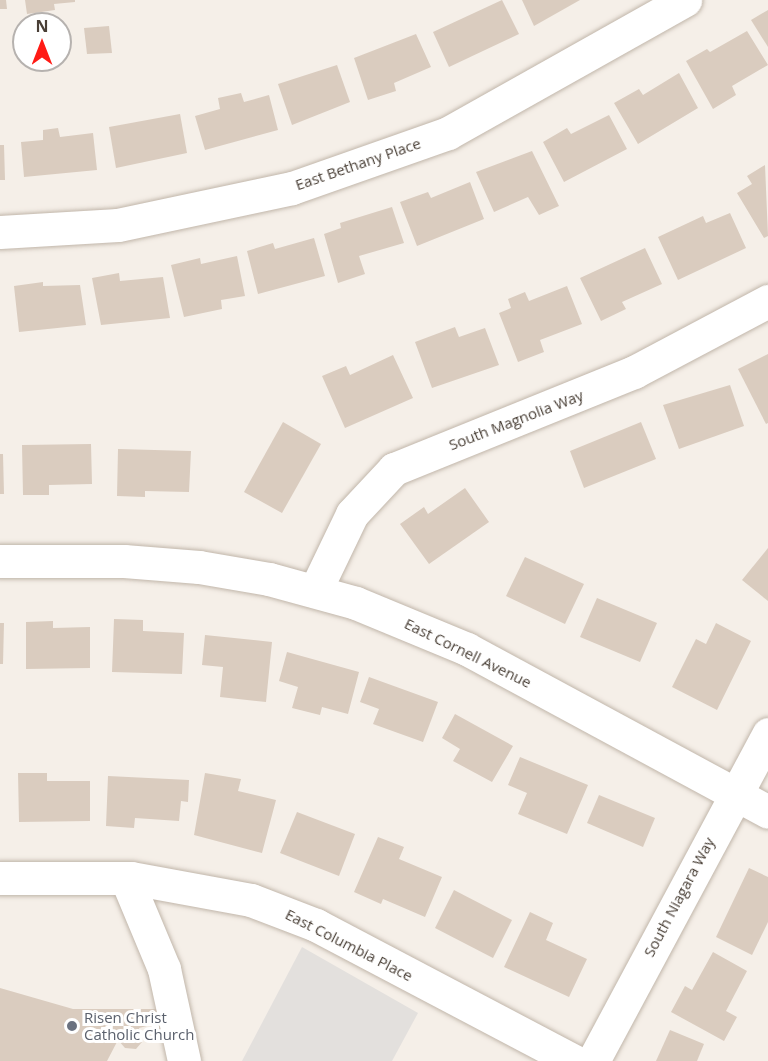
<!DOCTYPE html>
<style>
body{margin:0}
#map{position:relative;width:768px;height:1061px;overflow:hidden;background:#f5efe8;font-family:"Open Sans",sans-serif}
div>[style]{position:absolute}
.parking>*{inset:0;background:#e3e0dd}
.building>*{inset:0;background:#daccbf}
.roads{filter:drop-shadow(0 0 2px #c1b6aa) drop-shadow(0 0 2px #c1b6aa)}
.minor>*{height:33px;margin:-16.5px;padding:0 16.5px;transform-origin:16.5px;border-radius:16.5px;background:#fff}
.dots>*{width:16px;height:16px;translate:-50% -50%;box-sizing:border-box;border:3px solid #fff;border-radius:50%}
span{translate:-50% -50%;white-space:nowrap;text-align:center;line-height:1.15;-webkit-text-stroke:6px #fff;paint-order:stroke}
.street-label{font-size:15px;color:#493f36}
.worship-label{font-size:15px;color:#5b616d}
.left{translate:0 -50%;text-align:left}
.north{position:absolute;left:12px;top:12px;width:60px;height:60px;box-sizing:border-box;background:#fff;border:2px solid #b6b2af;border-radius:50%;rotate:0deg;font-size:16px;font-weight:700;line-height:24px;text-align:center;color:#493f36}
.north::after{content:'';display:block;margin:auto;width:21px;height:27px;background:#ff1b15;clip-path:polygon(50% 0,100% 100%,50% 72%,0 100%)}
</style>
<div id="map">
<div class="parking">
<div style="clip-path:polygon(302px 947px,418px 1013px,392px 1061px,242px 1061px)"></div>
</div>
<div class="building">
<div style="clip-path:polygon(0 0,6px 0,7px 9px,0 9px)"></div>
<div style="clip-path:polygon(25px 0,75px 0,75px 2px,54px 4px,55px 10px,27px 14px)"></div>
<div style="clip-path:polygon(502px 0,519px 34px,449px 67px,433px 32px)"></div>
<div style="clip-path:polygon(522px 0,580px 0,534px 26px)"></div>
<div style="clip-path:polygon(768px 10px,768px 47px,751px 20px)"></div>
<div style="clip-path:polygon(109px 26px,112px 53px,87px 54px,84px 28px)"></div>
<div style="clip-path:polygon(747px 31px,768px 65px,732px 86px,736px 95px,713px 109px,686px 61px,707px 49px,710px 52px)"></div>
<div style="clip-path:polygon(416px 34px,431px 67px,394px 83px,396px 91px,368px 100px,354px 58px)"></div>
<div style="clip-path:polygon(337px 65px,350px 102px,292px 125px,278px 84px)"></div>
<div style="clip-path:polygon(679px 73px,698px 108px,638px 144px,614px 103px,639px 89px,643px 95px)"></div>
<div style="clip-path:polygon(241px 93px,244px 102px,269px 95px,278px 130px,205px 150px,195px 116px,220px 109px,218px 98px)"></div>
<div style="clip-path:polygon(180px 114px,187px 153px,116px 168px,109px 127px)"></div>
<div style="clip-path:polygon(609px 115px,627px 149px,564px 182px,543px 142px,567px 128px,571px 134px)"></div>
<div style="clip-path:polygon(58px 128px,60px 137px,93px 133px,97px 170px,24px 177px,21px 142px,43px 140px,43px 130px)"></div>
<div style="clip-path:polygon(0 145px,4px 145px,5px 180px,0 180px)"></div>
<div style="clip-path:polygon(532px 151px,559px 206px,539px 215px,528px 197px,494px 212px,476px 172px)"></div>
<div style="clip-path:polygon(765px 165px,768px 236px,764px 238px,737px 193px,752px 184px,747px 176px)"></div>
<div style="clip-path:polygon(470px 182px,484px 219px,417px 246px,400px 202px,428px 192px,431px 198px)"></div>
<div style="clip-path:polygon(392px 207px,404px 243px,359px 256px,365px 274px,338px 283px,324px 234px,341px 228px,340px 223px)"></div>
<div style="clip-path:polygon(730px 213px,746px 248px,678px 280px,658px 237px,703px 216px,706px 223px)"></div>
<div style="clip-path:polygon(314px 238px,325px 276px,258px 294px,247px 251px,273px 243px,275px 249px)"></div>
<div style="clip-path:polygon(645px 248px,662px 284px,622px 302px,626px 309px,601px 321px,580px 278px)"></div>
<div style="clip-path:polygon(237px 256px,245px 296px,221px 300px,222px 309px,184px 317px,171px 265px,200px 258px,201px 264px)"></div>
<div style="clip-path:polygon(119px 273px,120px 281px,163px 277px,170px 318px,101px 325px,92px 278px)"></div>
<div style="clip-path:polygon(43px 282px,43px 286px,80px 285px,86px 325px,19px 332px,14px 286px)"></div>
<div style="clip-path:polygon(567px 286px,582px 324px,540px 340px,544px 352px,518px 362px,499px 313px,511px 308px,508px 299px,525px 292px,529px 301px)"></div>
<div style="clip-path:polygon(455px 327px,459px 337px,485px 328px,499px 365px,432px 388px,415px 342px)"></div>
<div style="clip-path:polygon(768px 354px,768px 423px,766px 424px,738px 369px)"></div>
<div style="clip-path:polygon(393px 355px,413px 398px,345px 428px,322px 376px,346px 366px,350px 375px)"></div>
<div style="clip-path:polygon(730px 385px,744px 426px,679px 449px,663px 405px)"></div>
<div style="clip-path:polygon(283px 422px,321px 444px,282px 513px,244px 492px)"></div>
<div style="clip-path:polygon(641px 422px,656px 459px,584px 488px,570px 451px)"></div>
<div style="clip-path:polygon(91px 444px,92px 484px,49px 485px,49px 495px,23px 495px,22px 445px)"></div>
<div style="clip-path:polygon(118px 449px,191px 451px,189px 492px,145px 491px,145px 497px,117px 496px)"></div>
<div style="clip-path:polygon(0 454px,3px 454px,4px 494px,0 494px)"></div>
<div style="clip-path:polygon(465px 488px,489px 522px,429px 564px,400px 524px,424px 507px,428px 514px)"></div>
<div style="clip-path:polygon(768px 548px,768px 601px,742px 580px)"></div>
<div style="clip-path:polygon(525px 557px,584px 584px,565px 624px,506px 596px)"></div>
<div style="clip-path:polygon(597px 598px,657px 623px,640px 662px,580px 637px)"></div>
<div style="clip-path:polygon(114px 619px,143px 620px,143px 631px,184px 633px,182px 674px,112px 672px)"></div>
<div style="clip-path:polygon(53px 621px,53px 628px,90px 627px,90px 668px,26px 669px,26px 622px)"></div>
<div style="clip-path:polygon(0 623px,4px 623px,3px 664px,0 664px)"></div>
<div style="clip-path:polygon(716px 623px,751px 641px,717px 710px,672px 687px,696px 639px,706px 644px)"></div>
<div style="clip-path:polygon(205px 635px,272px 642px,266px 702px,220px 697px,223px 667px,202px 665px)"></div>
<div style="clip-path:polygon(287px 652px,359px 672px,348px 714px,322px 707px,320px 715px,292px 708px,298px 687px,279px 681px)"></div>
<div style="clip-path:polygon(369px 677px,438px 702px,423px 742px,373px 724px,379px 709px,360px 702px)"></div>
<div style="clip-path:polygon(455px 714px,513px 746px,492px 782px,453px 761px,460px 749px,442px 738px)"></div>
<div style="clip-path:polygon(520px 757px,588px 785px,567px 834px,518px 814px,527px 793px,508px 785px)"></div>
<div style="clip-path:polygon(18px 773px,47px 773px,47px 781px,90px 781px,90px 821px,19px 822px)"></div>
<div style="clip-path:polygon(205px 773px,241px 779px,238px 791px,276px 800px,262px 853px,194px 835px)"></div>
<div style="clip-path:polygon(108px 776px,189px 780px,188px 802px,181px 801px,179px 821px,135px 818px,134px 828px,106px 826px)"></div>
<div style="clip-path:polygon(599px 795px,655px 818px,643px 847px,587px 823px)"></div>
<div style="clip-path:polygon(297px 812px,355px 834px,339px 876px,280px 853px)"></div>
<div style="clip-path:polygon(378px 837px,404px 847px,399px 859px,442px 877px,425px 917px,383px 899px,381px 904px,354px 892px)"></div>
<div style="clip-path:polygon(749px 868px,768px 877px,768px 922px,752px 955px,716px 937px)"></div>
<div style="clip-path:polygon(454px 890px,512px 920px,493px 958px,435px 928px)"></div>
<div style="clip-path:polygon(530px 912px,553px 923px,546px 940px,587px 959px,569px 997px,504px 967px)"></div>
<div style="clip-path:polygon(713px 952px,747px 971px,726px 1011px,737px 1017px,724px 1041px,671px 1012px,685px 986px,692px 990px)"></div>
<div style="clip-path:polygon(0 988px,73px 1009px,165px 1009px,167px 1021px,139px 1028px,142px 1042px,136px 1049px,125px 1048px,118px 1040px,107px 1061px,0 1061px)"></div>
<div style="clip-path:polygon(670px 1030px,704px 1044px,697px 1061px,656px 1061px)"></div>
</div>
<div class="roads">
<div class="minor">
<div style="left:0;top:232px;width:118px;rotate:-3.4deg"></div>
<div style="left:118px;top:225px;width:178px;rotate:-12deg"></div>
<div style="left:292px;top:188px;width:165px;rotate:-19.4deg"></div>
<div style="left:448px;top:133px;width:272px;rotate:-29.3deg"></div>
<div style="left:0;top:561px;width:124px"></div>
<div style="left:124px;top:561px;width:75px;rotate:4.6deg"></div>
<div style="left:199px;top:567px;width:71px;rotate:9.7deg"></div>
<div style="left:269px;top:579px;width:90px;rotate:15.4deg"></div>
<div style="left:356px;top:603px;width:120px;rotate:22.5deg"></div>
<div style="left:467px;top:649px;width:342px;rotate:28.4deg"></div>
<div style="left:315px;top:591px;width:85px;rotate:-64.3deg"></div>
<div style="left:352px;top:514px;width:62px;rotate:-47deg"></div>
<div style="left:394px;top:469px;width:259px;rotate:-22deg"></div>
<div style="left:634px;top:372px;width:152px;rotate:-27.9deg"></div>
<div style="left:0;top:878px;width:131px"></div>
<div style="left:131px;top:878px;width:122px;rotate:10.4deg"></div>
<div style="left:251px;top:900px;width:70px;rotate:21deg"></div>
<div style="left:316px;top:925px;width:292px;rotate:27.8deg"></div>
<div style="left:126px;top:878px;width:99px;rotate:67.3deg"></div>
<div style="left:164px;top:969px;width:94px;rotate:77.7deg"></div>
<div style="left:593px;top:1061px;width:371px;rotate:-61.8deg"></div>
</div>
</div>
<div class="dots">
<div style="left:72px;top:1026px;background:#6b7280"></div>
</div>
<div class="street-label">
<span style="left:358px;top:164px;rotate:-19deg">East Bethany Place</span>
<span style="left:516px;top:420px;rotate:-21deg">South Magnolia Way</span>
<span style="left:468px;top:653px;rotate:26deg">East Cornell Avenue</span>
<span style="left:679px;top:897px;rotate:-62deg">South Niagara Way</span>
<span style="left:349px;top:945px;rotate:27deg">East Columbia Place</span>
</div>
<div class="worship-label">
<span class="left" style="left:84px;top:1026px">Risen Christ<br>Catholic Church</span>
</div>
<div class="north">N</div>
</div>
